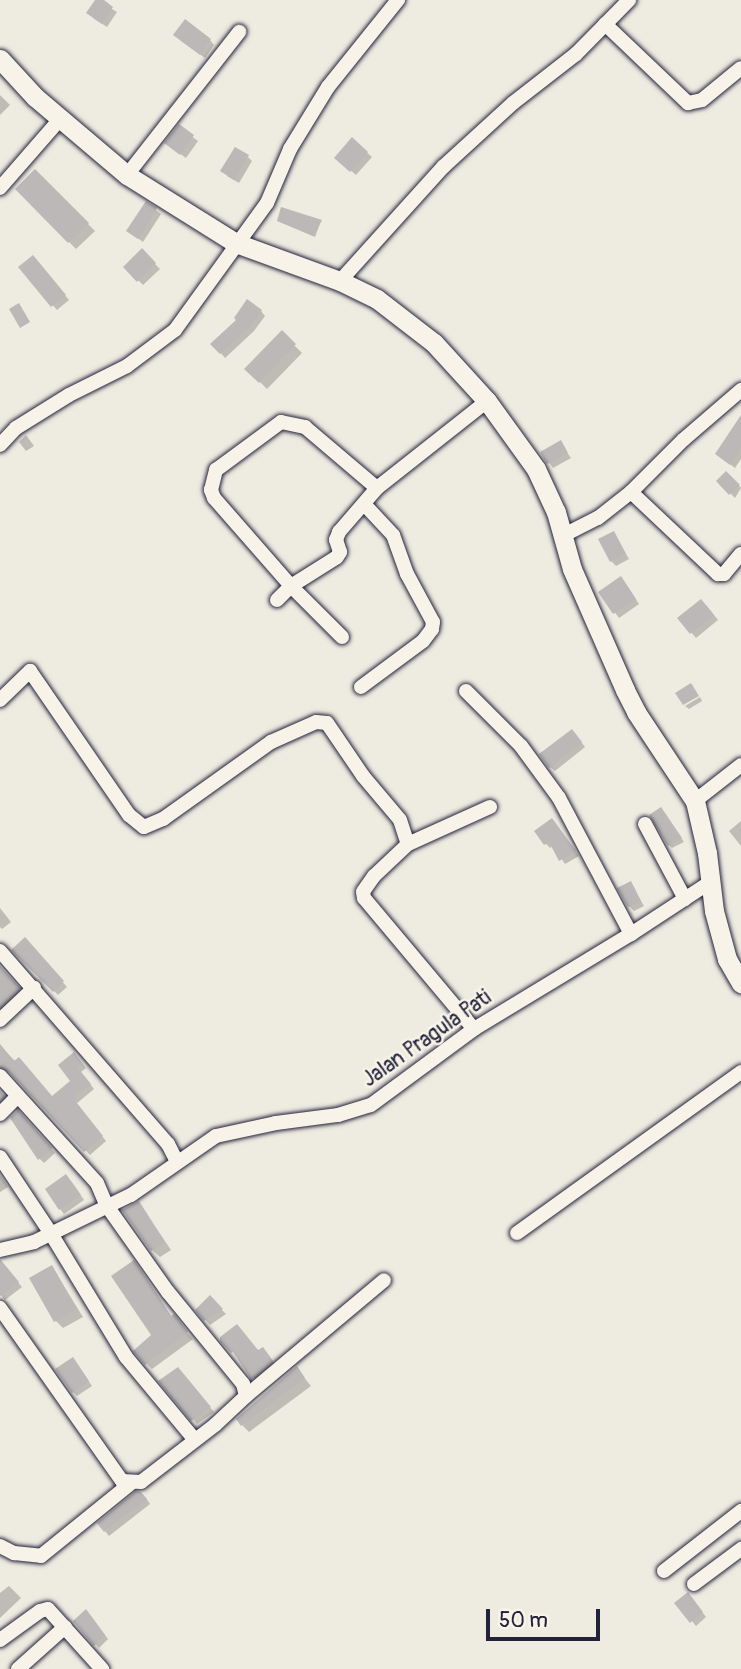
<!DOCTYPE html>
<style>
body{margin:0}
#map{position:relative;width:741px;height:1669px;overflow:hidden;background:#eeebe1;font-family:Pangolin,sans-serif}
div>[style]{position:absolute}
.shadow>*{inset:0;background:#0003}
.building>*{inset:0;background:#bbb8b7}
.roads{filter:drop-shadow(0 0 2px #22223b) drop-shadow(0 0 2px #22223b)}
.street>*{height:14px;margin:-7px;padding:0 7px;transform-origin:7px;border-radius:7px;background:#f7f3e8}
.secondary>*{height:19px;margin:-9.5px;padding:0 9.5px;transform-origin:9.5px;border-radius:9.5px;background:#f7f3e8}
span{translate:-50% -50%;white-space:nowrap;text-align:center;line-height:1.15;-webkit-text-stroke:5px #f7f3e8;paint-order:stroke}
.street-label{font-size:21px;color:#22223b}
.scale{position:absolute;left:486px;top:1609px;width:114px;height:32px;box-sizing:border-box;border:4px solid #22223b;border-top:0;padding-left:9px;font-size:21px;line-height:24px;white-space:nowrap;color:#22223b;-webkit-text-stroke:5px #f7f3e8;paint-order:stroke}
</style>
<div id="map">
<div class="shadow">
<div style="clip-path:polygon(97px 0,117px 12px,107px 27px,93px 18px)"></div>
<div style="clip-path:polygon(180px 40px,210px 40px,214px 45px,205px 58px)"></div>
<div style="clip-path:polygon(0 95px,10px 105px,0 115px)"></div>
<div style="clip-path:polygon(179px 127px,198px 141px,186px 158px,171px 147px)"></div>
<div style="clip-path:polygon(352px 140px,372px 157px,356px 175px,336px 158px)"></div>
<div style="clip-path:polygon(248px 157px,252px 161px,239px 183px,227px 176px)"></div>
<div style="clip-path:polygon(35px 171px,95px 231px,76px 249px,17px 189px)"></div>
<div style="clip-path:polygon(146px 203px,161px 214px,143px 242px,133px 235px)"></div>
<div style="clip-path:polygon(321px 221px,315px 237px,281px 222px)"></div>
<div style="clip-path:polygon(142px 251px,160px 269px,143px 285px,125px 267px)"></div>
<div style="clip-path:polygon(37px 262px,69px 300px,57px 310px,21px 268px)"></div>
<div style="clip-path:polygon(261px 311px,265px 316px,254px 331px,225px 358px,213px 344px,239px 321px)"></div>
<div style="clip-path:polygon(282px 333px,302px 353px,267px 389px,247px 369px)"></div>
<div style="clip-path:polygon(741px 419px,741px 459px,735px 468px,717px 454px)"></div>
<div style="clip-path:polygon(26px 435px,34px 446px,26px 451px,19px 442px)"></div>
<div style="clip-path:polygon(560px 443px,571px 458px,553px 468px,542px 453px)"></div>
<div style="clip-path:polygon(726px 473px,741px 488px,735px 498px,718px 481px)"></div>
<div style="clip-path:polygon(614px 533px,629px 559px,616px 566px,611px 561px)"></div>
<div style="clip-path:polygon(625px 583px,639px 604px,619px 618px,600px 592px)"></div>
<div style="clip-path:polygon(706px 605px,718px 620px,696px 638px,679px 618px)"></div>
<div style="clip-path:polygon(700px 697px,702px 701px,689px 709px,685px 706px)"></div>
<div style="clip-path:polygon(576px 735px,585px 747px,555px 771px,550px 767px)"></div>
<div style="clip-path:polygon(664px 812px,684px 842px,672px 848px,669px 845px)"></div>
<div style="clip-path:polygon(741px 821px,741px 846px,729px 831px)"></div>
<div style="clip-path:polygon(556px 825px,579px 856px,565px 864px,553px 846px,550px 848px,546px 844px)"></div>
<div style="clip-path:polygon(631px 884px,644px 906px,634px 911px,629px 906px)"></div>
<div style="clip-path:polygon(0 908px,11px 922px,2px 929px,0 927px)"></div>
<div style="clip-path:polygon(30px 944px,67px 987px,58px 995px,14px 950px)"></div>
<div style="clip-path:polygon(0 969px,23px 994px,0 1015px)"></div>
<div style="clip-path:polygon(0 1046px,52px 1098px,73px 1081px,79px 1059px,86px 1068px,81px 1072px,94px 1089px,76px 1104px,106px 1141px,90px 1155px,13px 1074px,0 1069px)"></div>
<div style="clip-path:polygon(0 1091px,8px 1101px,0 1109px)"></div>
<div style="clip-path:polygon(18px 1112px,55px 1153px,44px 1163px,39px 1158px)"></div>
<div style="clip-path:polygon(0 1175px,8px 1187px,0 1192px)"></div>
<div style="clip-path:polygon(71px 1181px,84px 1200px,64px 1214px,60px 1209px)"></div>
<div style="clip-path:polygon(139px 1203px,171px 1250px,160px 1257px,152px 1250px)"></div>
<div style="clip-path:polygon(0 1261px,22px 1287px,5px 1300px,0 1294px)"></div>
<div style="clip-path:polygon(52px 1267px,83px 1317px,63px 1328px,56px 1321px)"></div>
<div style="clip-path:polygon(140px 1269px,172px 1317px,193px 1339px,152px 1369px,146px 1363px,153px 1336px)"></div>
<div style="clip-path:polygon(210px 1298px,226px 1314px,210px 1325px,197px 1310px)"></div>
<div style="clip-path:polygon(222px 1337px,267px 1353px,276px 1366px,257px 1382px)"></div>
<div style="clip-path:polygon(77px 1364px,92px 1386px,77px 1396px,73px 1392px)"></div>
<div style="clip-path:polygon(297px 1369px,311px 1386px,249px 1432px,242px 1425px)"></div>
<div style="clip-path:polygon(182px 1374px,214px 1412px,197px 1424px,193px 1419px)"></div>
<div style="clip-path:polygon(146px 1498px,150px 1504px,109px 1536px,105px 1531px)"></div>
<div style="clip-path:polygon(9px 1586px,21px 1598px,0 1618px,0 1593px)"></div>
<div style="clip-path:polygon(692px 1599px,706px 1617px,696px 1626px,692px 1621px)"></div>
<div style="clip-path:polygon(90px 1615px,108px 1639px,99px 1648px,75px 1621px)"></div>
</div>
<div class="building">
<div style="clip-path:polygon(95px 0,104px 0,113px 7px,102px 24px,86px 13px)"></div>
<div style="clip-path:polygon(185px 19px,211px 39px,200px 55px,173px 35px)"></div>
<div style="clip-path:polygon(179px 124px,194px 135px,180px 155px,164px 143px)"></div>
<div style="clip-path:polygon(352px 137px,368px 152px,350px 172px,334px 158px)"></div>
<div style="clip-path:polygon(235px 147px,249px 155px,234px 180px,220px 171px)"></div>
<div style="clip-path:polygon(35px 169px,89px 223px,68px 243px,15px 189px)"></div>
<div style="clip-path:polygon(146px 201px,157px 208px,138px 239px,126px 231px)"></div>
<div style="clip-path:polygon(281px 207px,322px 220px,313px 236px,277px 221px)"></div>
<div style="clip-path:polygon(142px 248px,156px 263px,137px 282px,123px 267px)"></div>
<div style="clip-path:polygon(33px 255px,66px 295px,51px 307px,18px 267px)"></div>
<div style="clip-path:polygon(247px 299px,262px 310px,250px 327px,220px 354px,210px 344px,236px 320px,234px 318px)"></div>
<div style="clip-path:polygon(19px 303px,30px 322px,20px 328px,9px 309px)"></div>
<div style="clip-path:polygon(282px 330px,296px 344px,259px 383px,244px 369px)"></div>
<div style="clip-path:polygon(741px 415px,741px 448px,730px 465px,715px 454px)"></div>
<div style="clip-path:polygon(561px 440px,568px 453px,547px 464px,540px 452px)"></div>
<div style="clip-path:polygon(726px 471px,740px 485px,729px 495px,716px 481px)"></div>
<div style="clip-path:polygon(614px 531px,626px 554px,610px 562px,598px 539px)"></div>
<div style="clip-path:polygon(621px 576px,636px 599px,613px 614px,598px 592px)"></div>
<div style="clip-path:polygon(701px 599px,714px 615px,690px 634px,677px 618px)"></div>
<div style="clip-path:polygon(691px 683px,699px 696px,683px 705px,675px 693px)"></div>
<div style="clip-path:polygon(572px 729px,582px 742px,549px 768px,539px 754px)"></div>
<div style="clip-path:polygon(661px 807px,682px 838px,668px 846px,649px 815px)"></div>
<div style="clip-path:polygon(552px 818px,576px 851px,559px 861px,549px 842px,544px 845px,534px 831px)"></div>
<div style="clip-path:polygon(631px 881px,641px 901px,628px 907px,617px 888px)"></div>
<div style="clip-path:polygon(25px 937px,64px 981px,53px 992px,11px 950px)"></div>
<div style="clip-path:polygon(0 966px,20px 988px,0 1007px)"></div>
<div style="clip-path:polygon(0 1044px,14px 1061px,19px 1057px,52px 1096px,70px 1081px,58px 1065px,74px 1052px,82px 1063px,77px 1067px,91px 1084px,73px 1098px,103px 1136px,84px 1152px,7px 1070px,0 1067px)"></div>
<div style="clip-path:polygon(18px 1110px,52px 1148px,38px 1160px,10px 1118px)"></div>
<div style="clip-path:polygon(66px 1174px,81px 1195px,59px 1210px,45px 1189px)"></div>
<div style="clip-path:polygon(139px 1201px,165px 1242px,151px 1251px,122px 1210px)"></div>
<div style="clip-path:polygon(0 1259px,19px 1282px,0 1296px)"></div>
<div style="clip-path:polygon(134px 1260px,171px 1316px,174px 1314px,188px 1332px,145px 1365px,133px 1351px,151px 1335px,111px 1276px)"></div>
<div style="clip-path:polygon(52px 1265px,77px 1309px,54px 1322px,29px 1278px)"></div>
<div style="clip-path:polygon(210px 1295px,223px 1309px,204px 1321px,195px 1310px)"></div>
<div style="clip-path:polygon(237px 1324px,258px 1350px,263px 1347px,273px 1361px,251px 1379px,233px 1352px,231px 1353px,220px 1341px,220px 1337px)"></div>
<div style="clip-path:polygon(73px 1357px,89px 1381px,72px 1393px,55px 1369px)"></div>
<div style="clip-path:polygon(297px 1366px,305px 1378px,241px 1426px,236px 1419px)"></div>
<div style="clip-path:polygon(178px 1367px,211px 1407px,191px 1421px,158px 1381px)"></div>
<div style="clip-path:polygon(136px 1491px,141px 1492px,147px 1499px,104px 1532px,97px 1523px)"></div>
<div style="clip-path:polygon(688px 1592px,703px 1612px,690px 1623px,674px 1603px)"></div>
<div style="clip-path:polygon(86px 1609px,105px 1635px,94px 1646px,73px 1621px)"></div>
</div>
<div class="roads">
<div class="street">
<div style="left:605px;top:24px;width:115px;rotate:43.6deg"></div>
<div style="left:688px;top:103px;width:14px;rotate:-12deg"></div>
<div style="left:702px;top:100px;width:50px;rotate:-39.4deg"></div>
<div style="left:127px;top:175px;width:182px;rotate:-51.9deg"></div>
<div style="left:0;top:188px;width:93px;rotate:-48.9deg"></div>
<div style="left:340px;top:281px;width:154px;rotate:-47.9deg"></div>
<div style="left:443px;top:167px;width:95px;rotate:-42.4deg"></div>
<div style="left:513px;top:103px;width:80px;rotate:-37.9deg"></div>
<div style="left:576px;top:54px;width:76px;rotate:-45.5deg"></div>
<div style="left:0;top:445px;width:23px;rotate:-47deg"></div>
<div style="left:16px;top:428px;width:62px;rotate:-31.9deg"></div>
<div style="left:69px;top:395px;width:65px;rotate:-26.6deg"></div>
<div style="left:127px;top:366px;width:60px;rotate:-36.9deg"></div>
<div style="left:175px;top:330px;width:157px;rotate:-54.1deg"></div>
<div style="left:267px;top:203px;width:59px;rotate:-66.9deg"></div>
<div style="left:290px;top:149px;width:73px;rotate:-58.5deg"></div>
<div style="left:328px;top:87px;width:112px;rotate:-51.2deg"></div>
<div style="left:631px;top:492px;width:120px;rotate:43.3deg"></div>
<div style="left:718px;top:574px;width:6px"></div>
<div style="left:724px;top:574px;width:26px;rotate:-50deg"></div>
<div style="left:564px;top:535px;width:38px;rotate:-27deg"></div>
<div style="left:598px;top:518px;width:42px;rotate:-38.2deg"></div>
<div style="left:631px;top:492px;width:74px;rotate:-45deg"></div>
<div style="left:683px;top:440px;width:77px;rotate:-40.8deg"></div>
<div style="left:277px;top:600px;width:20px;rotate:-45deg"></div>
<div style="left:291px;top:586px;width:54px;rotate:-32.2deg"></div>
<div style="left:337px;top:557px;width:6px;rotate:-59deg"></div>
<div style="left:340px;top:552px;width:13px;rotate:-108deg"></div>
<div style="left:336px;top:540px;width:9px;rotate:-69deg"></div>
<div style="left:339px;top:532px;width:58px;rotate:-49.2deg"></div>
<div style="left:342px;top:637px;width:72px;rotate:-135deg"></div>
<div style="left:291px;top:586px;width:117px;rotate:-131.2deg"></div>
<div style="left:214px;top:498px;width:9px;rotate:-111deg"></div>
<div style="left:211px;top:490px;width:21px;rotate:-76deg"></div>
<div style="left:216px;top:470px;width:81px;rotate:-36.4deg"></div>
<div style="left:281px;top:422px;width:25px;rotate:12deg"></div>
<div style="left:305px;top:427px;width:94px;rotate:40.3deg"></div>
<div style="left:377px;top:488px;width:140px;rotate:-38.3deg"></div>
<div style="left:361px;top:687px;width:77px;rotate:-36.6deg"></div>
<div style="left:423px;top:641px;width:15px;rotate:-53deg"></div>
<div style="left:432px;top:629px;width:7px;rotate:-82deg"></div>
<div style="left:433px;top:622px;width:55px;rotate:-118.4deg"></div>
<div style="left:407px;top:574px;width:41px;rotate:-109.7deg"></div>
<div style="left:393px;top:535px;width:42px;rotate:-133.1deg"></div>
<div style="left:466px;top:691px;width:78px;rotate:45deg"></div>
<div style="left:521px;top:746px;width:64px;rotate:53.8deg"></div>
<div style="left:559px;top:798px;width:154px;rotate:62.1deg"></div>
<div style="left:0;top:700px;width:42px;rotate:-44deg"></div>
<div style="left:30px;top:671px;width:175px;rotate:55.5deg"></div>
<div style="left:129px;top:815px;width:19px;rotate:39deg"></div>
<div style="left:144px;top:827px;width:21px;rotate:-23deg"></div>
<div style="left:163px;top:819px;width:133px;rotate:-35.5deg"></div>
<div style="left:271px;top:742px;width:49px;rotate:-24deg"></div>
<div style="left:316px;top:722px;width:11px;rotate:5deg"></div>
<div style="left:327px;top:723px;width:64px;rotate:55.8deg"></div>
<div style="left:363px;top:776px;width:57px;rotate:49.9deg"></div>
<div style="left:400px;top:820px;width:25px;rotate:72deg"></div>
<div style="left:408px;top:844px;width:47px;rotate:136.7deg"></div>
<div style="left:374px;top:876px;width:19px;rotate:125deg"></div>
<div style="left:363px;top:892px;width:6px;rotate:81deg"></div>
<div style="left:364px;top:898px;width:171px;rotate:50deg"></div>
<div style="left:695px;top:801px;width:58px;rotate:-38deg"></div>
<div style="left:645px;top:824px;width:85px;rotate:61.9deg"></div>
<div style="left:408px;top:844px;width:90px;rotate:-24.3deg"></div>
<div style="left:0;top:951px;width:256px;rotate:49deg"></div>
<div style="left:168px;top:1144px;width:20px;rotate:63deg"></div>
<div style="left:0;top:1020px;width:47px;rotate:-43.3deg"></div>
<div style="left:0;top:1076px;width:144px;rotate:47.8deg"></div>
<div style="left:97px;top:1183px;width:25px;rotate:67deg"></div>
<div style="left:107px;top:1206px;width:105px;rotate:54.7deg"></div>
<div style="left:168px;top:1292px;width:119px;rotate:50.8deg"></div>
<div style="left:243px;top:1384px;width:12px;rotate:76deg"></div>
<div style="left:246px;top:1396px;width:42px;rotate:136.9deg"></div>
<div style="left:215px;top:1425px;width:93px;rotate:142.4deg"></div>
<div style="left:141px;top:1482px;width:19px;rotate:-177deg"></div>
<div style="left:122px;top:1481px;width:212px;rotate:-125.2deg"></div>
<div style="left:0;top:1114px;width:25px;rotate:-45deg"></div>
<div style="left:0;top:1157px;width:90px;rotate:56.3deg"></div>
<div style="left:50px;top:1232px;width:146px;rotate:58.7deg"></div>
<div style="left:126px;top:1357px;width:107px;rotate:50.3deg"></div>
<div style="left:517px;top:1233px;width:276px;rotate:-35.7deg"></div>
<div style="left:0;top:1250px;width:35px;rotate:-13deg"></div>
<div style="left:34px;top:1242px;width:108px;rotate:-25.9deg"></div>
<div style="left:131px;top:1195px;width:103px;rotate:-34.8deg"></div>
<div style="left:216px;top:1136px;width:61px;rotate:-12.2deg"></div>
<div style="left:276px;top:1123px;width:63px;rotate:-7.4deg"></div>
<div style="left:338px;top:1115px;width:34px;rotate:-17deg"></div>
<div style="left:371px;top:1105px;width:128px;rotate:-36.4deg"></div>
<div style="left:474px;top:1029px;width:184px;rotate:-31.2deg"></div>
<div style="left:631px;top:934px;width:93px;rotate:-33.2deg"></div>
<div style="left:246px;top:1396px;width:180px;rotate:-40deg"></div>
<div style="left:0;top:1546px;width:16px;rotate:27deg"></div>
<div style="left:14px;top:1553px;width:27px;rotate:6deg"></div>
<div style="left:41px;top:1556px;width:116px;rotate:-39deg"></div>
<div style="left:664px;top:1571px;width:98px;rotate:-37.9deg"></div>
<div style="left:694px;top:1584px;width:59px;rotate:-36.7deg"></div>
<div style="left:0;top:1640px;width:49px;rotate:-35.9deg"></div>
<div style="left:40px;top:1611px;width:8px;rotate:-14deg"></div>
<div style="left:48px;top:1609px;width:81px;rotate:48deg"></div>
<div style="left:18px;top:1669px;width:63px;rotate:-41.8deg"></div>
</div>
<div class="secondary">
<div style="left:0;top:59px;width:52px;rotate:47.4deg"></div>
<div style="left:35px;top:97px;width:121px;rotate:40.3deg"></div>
<div style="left:127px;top:175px;width:128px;rotate:32deg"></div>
<div style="left:236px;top:243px;width:111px;rotate:20.1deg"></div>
<div style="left:340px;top:281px;width:41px;rotate:25.9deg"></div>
<div style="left:377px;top:299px;width:72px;rotate:37.7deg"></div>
<div style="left:434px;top:343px;width:79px;rotate:47.6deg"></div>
<div style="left:487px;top:401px;width:84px;rotate:54.2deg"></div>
<div style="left:536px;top:469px;width:47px;rotate:65.1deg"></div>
<div style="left:556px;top:512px;width:59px;rotate:74.3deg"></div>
<div style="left:572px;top:569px;width:132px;rotate:66.3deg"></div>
<div style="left:625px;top:690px;width:25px;rotate:63deg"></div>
<div style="left:636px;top:712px;width:107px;rotate:56.5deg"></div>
<div style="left:695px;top:801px;width:53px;rotate:77deg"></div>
<div style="left:707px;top:853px;width:58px;rotate:83.1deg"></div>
<div style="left:714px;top:911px;width:50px;rotate:74.8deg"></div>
<div style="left:727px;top:959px;width:28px;rotate:60deg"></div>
</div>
</div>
<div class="street-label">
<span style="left:427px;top:1039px;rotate:-35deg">Jalan Pragula Pati</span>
</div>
<div class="scale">50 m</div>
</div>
